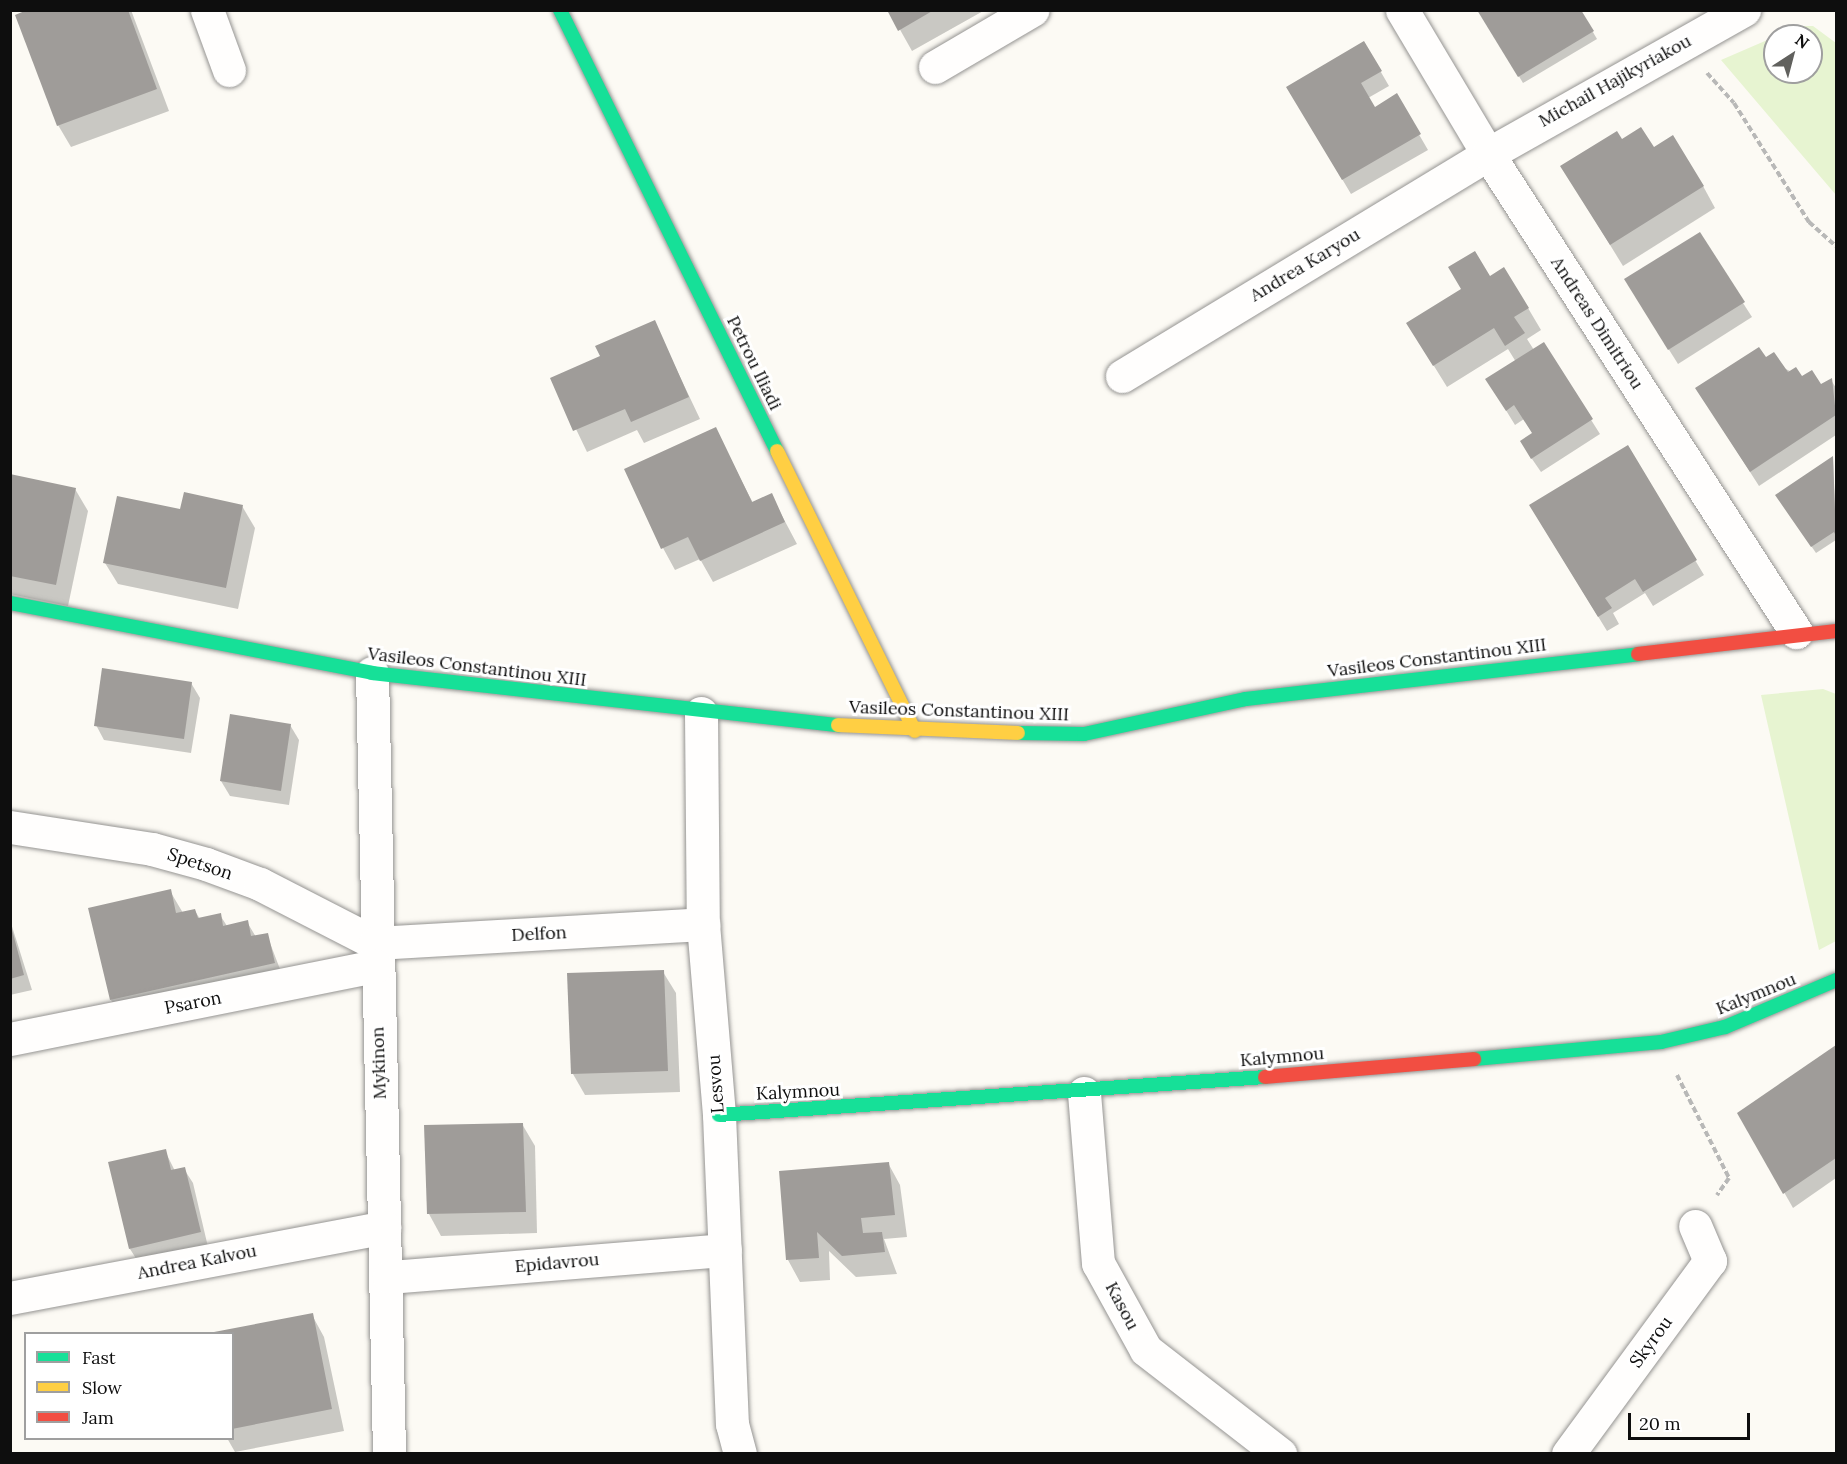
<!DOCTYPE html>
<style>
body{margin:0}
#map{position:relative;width:1847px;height:1464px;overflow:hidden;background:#fcfaf4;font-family:Lora,serif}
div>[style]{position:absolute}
.green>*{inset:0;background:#e7f4d1}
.shadow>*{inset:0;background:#0003}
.building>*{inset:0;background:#9f9c99}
.path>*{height:4px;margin-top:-2px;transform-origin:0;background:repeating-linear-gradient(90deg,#b8b8b7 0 6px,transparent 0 9px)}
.roads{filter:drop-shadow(0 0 2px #959492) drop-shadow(0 0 2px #959492)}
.street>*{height:33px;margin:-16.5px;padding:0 16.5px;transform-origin:16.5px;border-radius:16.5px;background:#fffefd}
.fast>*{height:14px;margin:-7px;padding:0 7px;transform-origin:7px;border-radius:7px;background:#16e098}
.slow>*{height:14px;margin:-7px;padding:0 7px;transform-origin:7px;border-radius:7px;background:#ffcf43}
.jam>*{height:14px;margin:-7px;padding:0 7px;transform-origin:7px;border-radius:7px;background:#f24e42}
span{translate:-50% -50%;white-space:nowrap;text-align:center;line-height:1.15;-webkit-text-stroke:6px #fff;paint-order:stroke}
.street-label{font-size:18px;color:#0e0e0e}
.frame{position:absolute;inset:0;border:12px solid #0e0e0e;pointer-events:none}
.legend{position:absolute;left:24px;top:1332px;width:210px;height:108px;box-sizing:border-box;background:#fff;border:2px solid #9f9f9f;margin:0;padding:8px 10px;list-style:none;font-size:18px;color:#0e0e0e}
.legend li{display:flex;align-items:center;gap:12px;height:30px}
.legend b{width:30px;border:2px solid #9f9f9f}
.north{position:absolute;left:1763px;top:24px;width:60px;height:60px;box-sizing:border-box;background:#fff;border:2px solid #9f9f9f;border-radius:50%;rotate:36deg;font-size:16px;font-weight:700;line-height:24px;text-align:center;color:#0e0e0e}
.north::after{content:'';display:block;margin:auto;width:21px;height:27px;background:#61615e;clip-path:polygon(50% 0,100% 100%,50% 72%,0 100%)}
.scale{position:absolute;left:1628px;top:1413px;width:122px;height:27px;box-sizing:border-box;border:3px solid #0e0e0e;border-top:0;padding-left:8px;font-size:18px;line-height:21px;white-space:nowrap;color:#0e0e0e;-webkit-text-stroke:4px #fff;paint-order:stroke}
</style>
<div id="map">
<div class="green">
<div style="clip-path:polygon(evenodd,1800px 26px,1813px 26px,1836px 43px,1836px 195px,1721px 60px,1800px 26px,1775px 36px,1811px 36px,1811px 72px,1775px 72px,1775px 36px)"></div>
<div style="clip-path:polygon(1823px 689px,1836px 694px,1836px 941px,1819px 950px,1761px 695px)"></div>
</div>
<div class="shadow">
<div style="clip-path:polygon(32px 10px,131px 10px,169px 111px,71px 147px,58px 125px)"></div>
<div style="clip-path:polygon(889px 10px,985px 10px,912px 51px)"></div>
<div style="clip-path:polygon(1479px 10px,1580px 10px,1597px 39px,1523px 83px)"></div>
<div style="clip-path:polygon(1364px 43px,1389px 86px,1368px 98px,1374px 109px,1396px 95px,1428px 150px,1351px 194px,1288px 88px)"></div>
<div style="clip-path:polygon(1621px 141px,1654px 149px,1703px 186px,1715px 208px,1623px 266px,1575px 188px)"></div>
<div style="clip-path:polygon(1489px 278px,1528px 308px,1541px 330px,1527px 339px,1534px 350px,1543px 344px,1600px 434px,1541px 472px,1530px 456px,1533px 434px,1524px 419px,1515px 425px,1496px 394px,1516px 362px,1508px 349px,1447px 387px,1421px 345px)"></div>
<div style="clip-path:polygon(1634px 294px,1743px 303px,1752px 317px,1678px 364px)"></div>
<div style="clip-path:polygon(654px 322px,700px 419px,644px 443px,637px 430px,587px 452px,552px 379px,602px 357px)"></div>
<div style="clip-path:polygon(1765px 359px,1821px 386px,1831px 380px,1836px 388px,1836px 435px,1759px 486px,1697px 389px)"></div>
<div style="clip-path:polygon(715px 429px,753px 503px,771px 495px,797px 544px,713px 582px,700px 559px,675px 570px,663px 548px)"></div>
<div style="clip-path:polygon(1627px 447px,1704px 575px,1653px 606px,1645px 593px,1613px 613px,1619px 624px,1607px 631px,1539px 520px)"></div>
<div style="clip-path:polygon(1833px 458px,1836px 540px,1816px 553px,1781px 502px)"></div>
<div style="clip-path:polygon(10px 476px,75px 489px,88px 511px,68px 606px,10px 594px)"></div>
<div style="clip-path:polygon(242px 506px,255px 528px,238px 609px,118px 584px,105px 563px,181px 511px)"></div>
<div style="clip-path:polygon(191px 683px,200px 698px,191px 753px,104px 740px,96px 725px)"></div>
<div style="clip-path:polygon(290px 725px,299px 740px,289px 805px,230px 796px,221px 781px)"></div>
<div style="clip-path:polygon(170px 891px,183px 913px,195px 911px,200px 919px,220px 915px,227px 926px,247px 922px,256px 937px,267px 935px,286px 985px,124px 1022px,111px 1000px)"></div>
<div style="clip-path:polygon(10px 920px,32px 990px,10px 995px)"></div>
<div style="clip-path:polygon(663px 972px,676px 993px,680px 1092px,585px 1095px,573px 1074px)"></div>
<div style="clip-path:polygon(1836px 1047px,1836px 1178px,1793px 1208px,1739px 1113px)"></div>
<div style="clip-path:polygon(522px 1124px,535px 1146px,537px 1233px,441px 1236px,429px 1214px)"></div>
<div style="clip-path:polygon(165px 1151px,175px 1171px,184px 1169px,193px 1183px,208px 1247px,139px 1263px,130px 1249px)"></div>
<div style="clip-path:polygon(888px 1163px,900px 1185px,907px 1237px,884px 1239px,897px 1274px,856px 1277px,829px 1251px,830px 1280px,800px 1282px,788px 1260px)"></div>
<div style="clip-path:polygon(312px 1315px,324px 1337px,344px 1431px,235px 1452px,227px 1438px,232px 1438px,232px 1334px,216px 1334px)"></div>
</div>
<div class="building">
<div style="clip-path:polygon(27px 10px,128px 10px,157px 89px,57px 126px,15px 15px)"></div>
<div style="clip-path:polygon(887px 10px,934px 10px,898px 31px)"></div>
<div style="clip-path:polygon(1477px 10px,1581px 10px,1594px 31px,1518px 77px)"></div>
<div style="clip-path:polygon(1364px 41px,1382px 71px,1361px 83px,1375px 107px,1397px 93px,1421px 134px,1342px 180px,1286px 87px)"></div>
<div style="clip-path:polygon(1641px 127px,1654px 147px,1673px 135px,1704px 186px,1610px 245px,1560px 166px,1617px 131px,1622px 139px)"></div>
<div style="clip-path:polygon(1700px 232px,1745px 302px,1668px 350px,1624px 279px)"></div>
<div style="clip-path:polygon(1475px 251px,1490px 276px,1504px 267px,1529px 308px,1514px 317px,1525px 333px,1505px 346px,1494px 328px,1433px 366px,1406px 323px,1461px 289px,1448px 267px)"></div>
<div style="clip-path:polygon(655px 320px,689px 397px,631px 422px,625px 409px,573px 431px,550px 378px,600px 356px,595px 346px)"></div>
<div style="clip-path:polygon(1544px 342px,1593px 419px,1531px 459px,1520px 441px,1532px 433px,1514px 405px,1506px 411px,1485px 379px)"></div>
<div style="clip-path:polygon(1759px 347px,1766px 357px,1774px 352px,1788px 372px,1796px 367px,1802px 376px,1812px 370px,1821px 384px,1832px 378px,1836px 415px,1750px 472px,1695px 388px)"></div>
<div style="clip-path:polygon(716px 427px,752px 502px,772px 493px,785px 522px,700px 561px,688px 537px,661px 549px,624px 469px)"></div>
<div style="clip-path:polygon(1628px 445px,1697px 560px,1643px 592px,1635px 579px,1605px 598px,1612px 608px,1598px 617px,1529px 505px)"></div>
<div style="clip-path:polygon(1833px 456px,1836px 536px,1834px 532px,1811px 547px,1775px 495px)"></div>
<div style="clip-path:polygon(10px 474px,76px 488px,56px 585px,10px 576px)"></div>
<div style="clip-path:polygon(184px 492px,243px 505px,226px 588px,103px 563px,117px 496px,180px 509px)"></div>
<div style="clip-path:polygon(102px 668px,192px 682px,184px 739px,94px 726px)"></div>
<div style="clip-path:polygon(230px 714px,291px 724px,281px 791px,220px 781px)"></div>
<div style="clip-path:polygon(171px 889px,176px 913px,195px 909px,198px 918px,221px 913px,223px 926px,248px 920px,251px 936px,268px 933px,275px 963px,110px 1000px,88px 908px)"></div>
<div style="clip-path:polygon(10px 922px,24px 975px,10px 979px)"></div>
<div style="clip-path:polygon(664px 970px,668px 1071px,571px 1074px,567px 973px)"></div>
<div style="clip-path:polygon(1836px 1045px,1836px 1158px,1783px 1194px,1737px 1113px)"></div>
<div style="clip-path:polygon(523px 1123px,526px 1212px,427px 1214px,424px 1125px)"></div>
<div style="clip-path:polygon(166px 1149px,171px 1170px,185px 1167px,201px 1232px,129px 1249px,108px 1162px)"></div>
<div style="clip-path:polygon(889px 1162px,895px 1215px,861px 1218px,863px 1233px,882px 1232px,885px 1252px,842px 1256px,817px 1232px,819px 1258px,786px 1260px,779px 1171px)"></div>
<div style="clip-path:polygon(313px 1313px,332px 1409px,232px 1429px,232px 1334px,214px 1332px)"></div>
</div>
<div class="path">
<div style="left:1707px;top:73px;width:40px;rotate:48deg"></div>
<div style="left:1734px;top:103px;width:141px;rotate:57.8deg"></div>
<div style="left:1809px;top:222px;width:36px;rotate:42deg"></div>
<div style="left:1677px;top:1075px;width:115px;rotate:63.2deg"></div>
<div style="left:1729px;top:1178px;width:21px;rotate:125deg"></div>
</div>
<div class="roads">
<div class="street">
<div style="left:207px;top:10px;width:64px;rotate:69.9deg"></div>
<div style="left:1402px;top:10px;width:168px;rotate:59.2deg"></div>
<div style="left:1488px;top:154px;width:569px;rotate:57.2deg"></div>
<div style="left:935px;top:67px;width:113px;rotate:-30.4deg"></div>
<div style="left:1122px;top:376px;width:428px;rotate:-31.2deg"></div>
<div style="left:1488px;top:154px;width:294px;rotate:-29.4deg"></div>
<div style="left:372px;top:673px;width:781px;rotate:88.75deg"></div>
<div style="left:701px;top:713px;width:211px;rotate:89.5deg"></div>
<div style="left:703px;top:924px;width:192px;rotate:85.2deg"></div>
<div style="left:719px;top:1115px;width:309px;rotate:87.6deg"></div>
<div style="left:732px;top:1424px;width:31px;rotate:75deg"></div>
<div style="left:10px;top:827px;width:144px;rotate:8.8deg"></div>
<div style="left:152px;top:849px;width:56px;rotate:15.5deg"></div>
<div style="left:206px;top:864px;width:58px;rotate:20.3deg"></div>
<div style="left:260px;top:884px;width:129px;rotate:27.2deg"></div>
<div style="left:375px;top:943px;width:329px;rotate:-3.3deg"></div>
<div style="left:10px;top:1039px;width:373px;rotate:-11.3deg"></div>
<div style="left:1084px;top:1093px;width:171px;rotate:85.3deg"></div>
<div style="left:1098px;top:1263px;width:99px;rotate:61.1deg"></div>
<div style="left:1146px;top:1350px;width:170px;rotate:37.8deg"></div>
<div style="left:389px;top:1277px;width:337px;rotate:-4.6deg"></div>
<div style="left:10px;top:1298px;width:381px;rotate:-10.7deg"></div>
<div style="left:1568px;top:1454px;width:240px;rotate:-53.7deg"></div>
<div style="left:1710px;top:1261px;width:38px;rotate:-113deg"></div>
</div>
<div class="fast">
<div style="left:560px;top:10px;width:491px;rotate:63.8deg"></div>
<div style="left:10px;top:603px;width:369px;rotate:10.9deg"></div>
<div style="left:372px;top:673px;width:469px;rotate:6.4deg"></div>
<div style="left:1018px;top:733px;width:66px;rotate:0.9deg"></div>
<div style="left:1084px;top:734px;width:166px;rotate:-12.2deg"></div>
<div style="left:1246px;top:699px;width:395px;rotate:-6.5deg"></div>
<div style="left:1474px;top:1059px;width:188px;rotate:-5.2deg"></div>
<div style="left:1661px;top:1042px;width:66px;rotate:-13.2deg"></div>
<div style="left:1725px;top:1027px;width:121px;rotate:-22.9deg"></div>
<div style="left:719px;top:1115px;width:547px;rotate:-3.98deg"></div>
</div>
<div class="slow">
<div style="left:777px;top:451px;width:312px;rotate:63.8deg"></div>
<div style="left:838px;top:725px;width:180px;rotate:2.5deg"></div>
</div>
<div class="jam">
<div style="left:1638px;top:654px;width:199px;rotate:-6.6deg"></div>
<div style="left:1265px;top:1077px;width:210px;rotate:-4.9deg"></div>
</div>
</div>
<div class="street-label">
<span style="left:1615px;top:81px;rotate:-29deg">Michail Hajikyriakou</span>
<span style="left:1305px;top:265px;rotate:-31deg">Andrea Karyou</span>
<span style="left:1597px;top:323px;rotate:57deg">Andreas Dimitriou</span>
<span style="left:754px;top:363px;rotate:64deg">Petrou Iliadi</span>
<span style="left:1437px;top:658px;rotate:-7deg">Vasileos Constantinou XIII</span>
<span style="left:477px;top:667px;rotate:7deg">Vasileos Constantinou XIII</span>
<span style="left:959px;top:711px;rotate:2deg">Vasileos Constantinou XIII</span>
<span style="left:200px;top:864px;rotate:18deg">Spetson</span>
<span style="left:539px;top:934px;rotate:-3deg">Delfon</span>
<span style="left:1756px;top:994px;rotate:-22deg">Kalymnou</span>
<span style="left:193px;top:1003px;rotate:-11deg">Psaron</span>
<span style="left:1282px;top:1057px;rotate:-5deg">Kalymnou</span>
<span style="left:379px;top:1063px;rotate:-92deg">Mykinon</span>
<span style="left:716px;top:1084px;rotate:-94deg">Lesvou</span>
<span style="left:798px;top:1092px;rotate:-3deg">Kalymnou</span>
<span style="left:197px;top:1262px;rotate:-11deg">Andrea Kalvou</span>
<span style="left:557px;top:1263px;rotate:-5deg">Epidavrou</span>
<span style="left:1122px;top:1306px;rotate:62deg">Kasou</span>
<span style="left:1651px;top:1342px;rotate:-54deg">Skyrou</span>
</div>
<div class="frame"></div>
<ul class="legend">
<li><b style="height:8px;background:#16e098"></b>Fast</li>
<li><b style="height:8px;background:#ffcf43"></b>Slow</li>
<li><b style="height:8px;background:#f24e42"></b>Jam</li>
</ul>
<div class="north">N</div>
<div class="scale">20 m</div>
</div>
